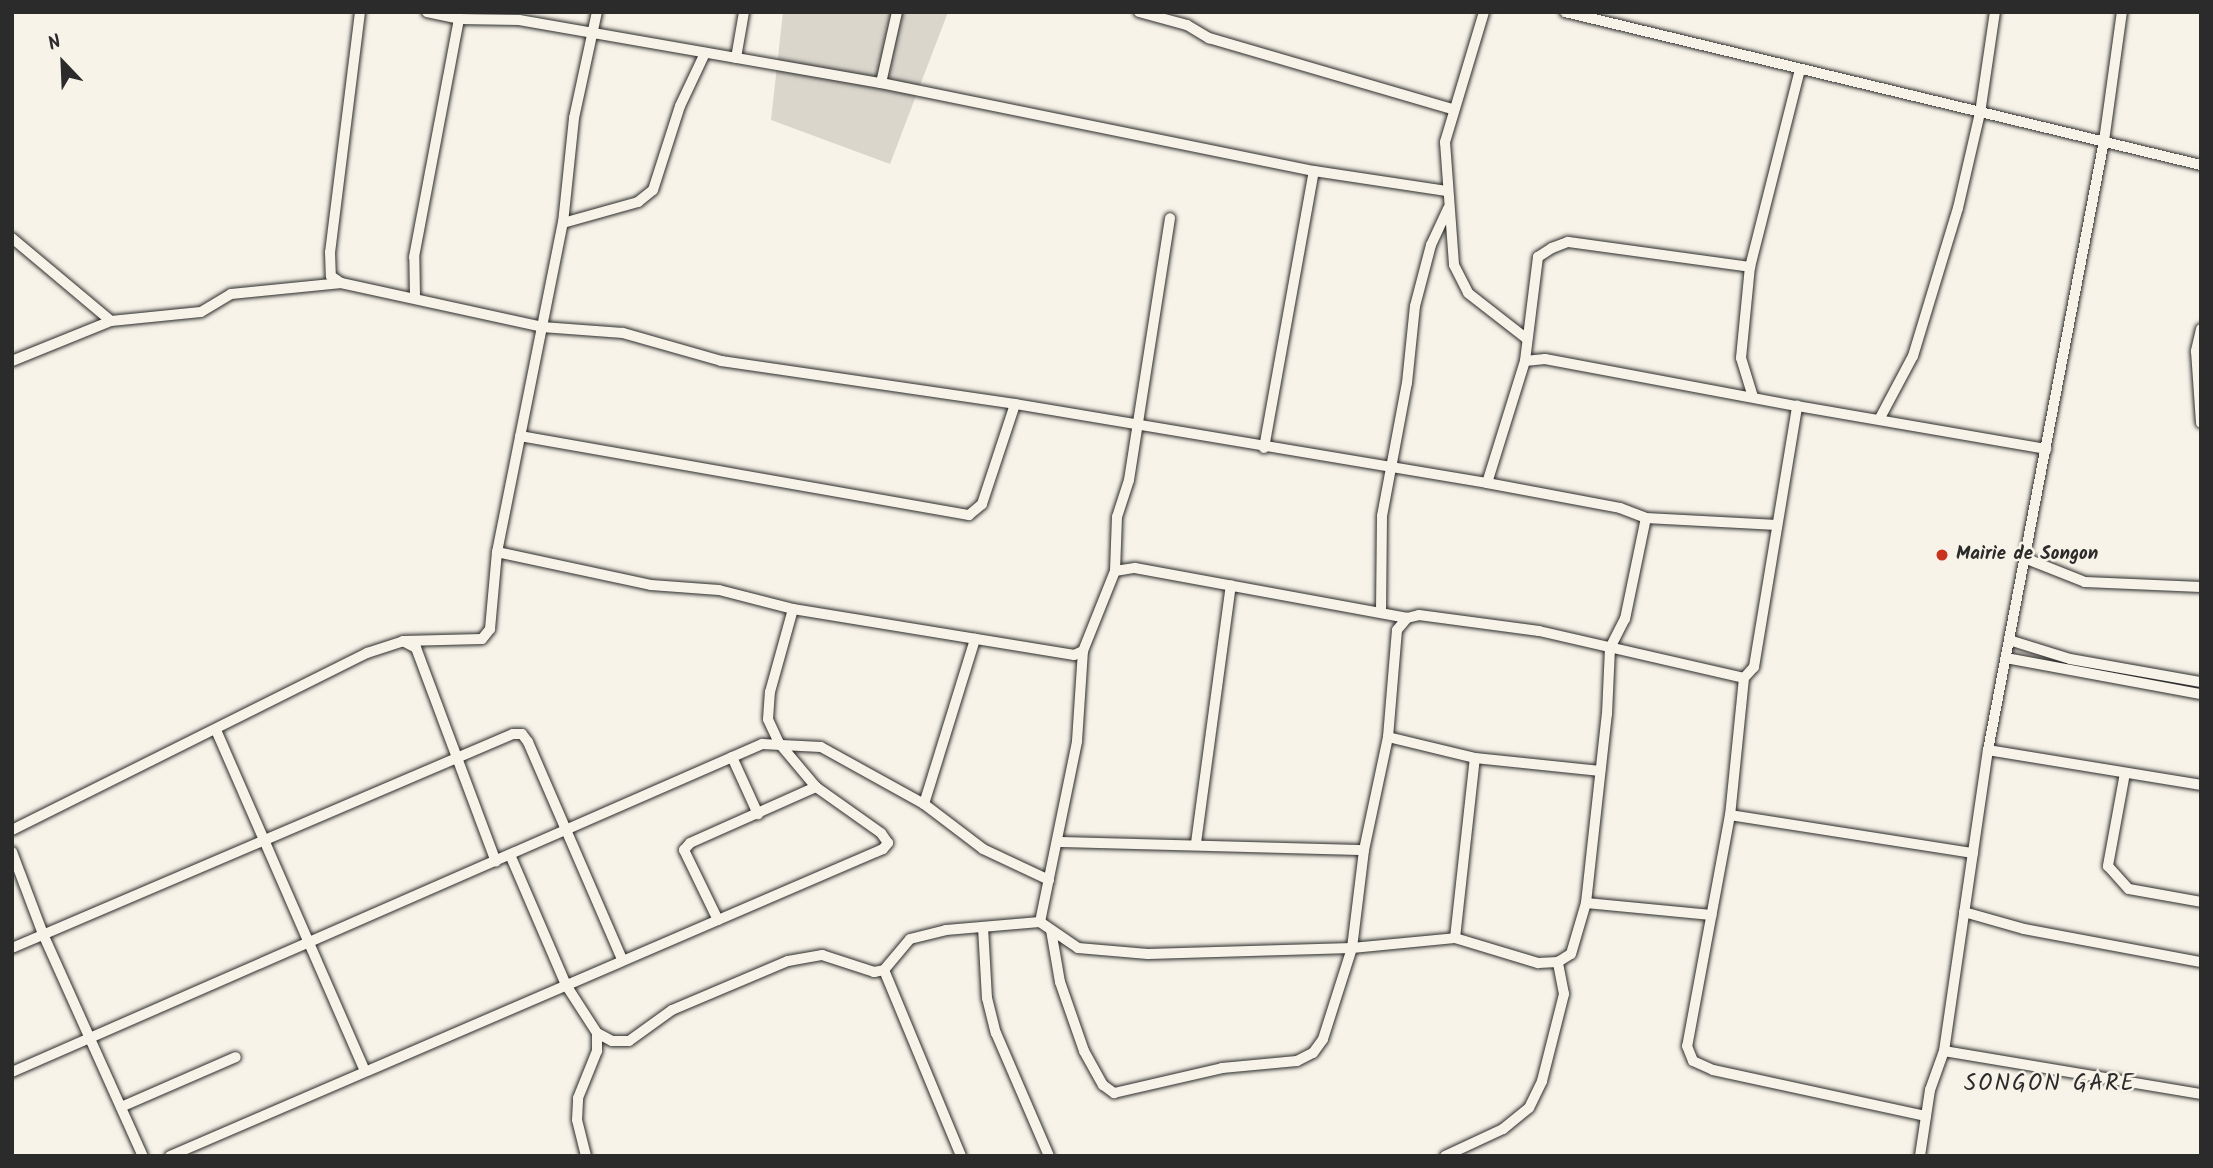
<!DOCTYPE html>
<style>
body{margin:0}
#map{position:relative;width:2213px;height:1168px;overflow:hidden;background:#f7f3e8;font-family:Kalam,sans-serif}
div>[style]{position:absolute}
.green>*{inset:0;background:#dad6cc}
.roads{filter:drop-shadow(0 0 2px #2b2b2b) drop-shadow(0 0 2px #2b2b2b)}
.street>*{height:10px;margin:-5px;padding:0 5px;transform-origin:5px;border-radius:5px;background:#f7f3e8}
.dots>*{width:19px;height:19px;translate:-50% -50%;box-sizing:border-box;border:4px solid #f7f3e8;border-radius:50%}
span{translate:-50% -50%;white-space:nowrap;text-align:center;line-height:1.15;-webkit-text-stroke:5px #f7f3e8;paint-order:stroke}
.poi-label{font-size:19px;color:#2b2b2b;font-weight:700}
.left{translate:0 -50%;text-align:left}
.quarter-label{font-size:23px;color:#2b2b2b;letter-spacing:2px}
.frame{position:absolute;inset:0;border:14px solid #2b2b2b;pointer-events:none}
.north{position:absolute;left:28px;top:28px;width:70px;height:70px;-webkit-text-stroke:5px #f7f3e8;paint-order:stroke;rotate:337deg;font-size:19px;font-weight:700;line-height:28px;text-align:center;color:#2b2b2b}
.north::after{content:'';display:block;margin:auto;width:24px;height:32px;background:#2b2b2b;clip-path:polygon(50% 0,100% 100%,50% 72%,0 100%)}
</style>
<div id="map">
<div class="green">
<div style="clip-path:polygon(783px 12px,948px 12px,890px 164px,771px 120px)"></div>
</div>
<div class="roads">
<div class="street">
<div style="left:360px;top:12px;width:242px;rotate:97.1deg"></div>
<div style="left:330px;top:252px;width:24px;rotate:88deg"></div>
<div style="left:331px;top:276px;width:12px;rotate:35deg"></div>
<div style="left:341px;top:283px;width:206px;rotate:12.3deg"></div>
<div style="left:542px;top:327px;width:81px;rotate:4.2deg"></div>
<div style="left:623px;top:333px;width:102px;rotate:15.9deg"></div>
<div style="left:721px;top:361px;width:297px;rotate:8.3deg"></div>
<div style="left:1015px;top:404px;width:479px;rotate:9.5deg"></div>
<div style="left:1487px;top:483px;width:128px;rotate:-72.7deg"></div>
<div style="left:1525px;top:361px;width:20px;rotate:-6deg"></div>
<div style="left:1545px;top:359px;width:256px;rotate:10.6deg"></div>
<div style="left:427px;top:12px;width:33px;rotate:12deg"></div>
<div style="left:459px;top:19px;width:60px;rotate:1deg"></div>
<div style="left:519px;top:20px;width:367px;rotate:9.9deg"></div>
<div style="left:881px;top:83px;width:442px;rotate:11.5deg"></div>
<div style="left:1314px;top:171px;width:134px;rotate:8.6deg"></div>
<div style="left:1139px;top:12px;width:50px;rotate:15.2deg"></div>
<div style="left:1187px;top:25px;width:26px;rotate:31deg"></div>
<div style="left:1209px;top:38px;width:253px;rotate:16.3deg"></div>
<div style="left:1484px;top:12px;width:136px;rotate:106.7deg"></div>
<div style="left:1445px;top:142px;width:123px;rotate:85.8deg"></div>
<div style="left:1454px;top:265px;width:31px;rotate:63deg"></div>
<div style="left:1468px;top:293px;width:75px;rotate:37.9deg"></div>
<div style="left:1565px;top:12px;width:654px;rotate:13.53deg"></div>
<div style="left:736px;top:58px;width:47px;rotate:-80.1deg"></div>
<div style="left:881px;top:83px;width:73px;rotate:-77.3deg"></div>
<div style="left:563px;top:223px;width:78px;rotate:-15.6deg"></div>
<div style="left:638px;top:202px;width:19px;rotate:-39deg"></div>
<div style="left:653px;top:190px;width:88px;rotate:-72.2deg"></div>
<div style="left:680px;top:106px;width:59px;rotate:-64.7deg"></div>
<div style="left:12px;top:238px;width:129px;rotate:40deg"></div>
<div style="left:415px;top:296px;width:39px;rotate:-91deg"></div>
<div style="left:414px;top:257px;width:242px;rotate:-79.3deg"></div>
<div style="left:2201px;top:329px;width:23px;rotate:103deg"></div>
<div style="left:2196px;top:351px;width:72px;rotate:86deg"></div>
<div style="left:12px;top:361px;width:107px;rotate:-22deg"></div>
<div style="left:111px;top:321px;width:90px;rotate:-5.7deg"></div>
<div style="left:201px;top:312px;width:35px;rotate:-31deg"></div>
<div style="left:231px;top:294px;width:111px;rotate:-5.7deg"></div>
<div style="left:1525px;top:361px;width:105px;rotate:-82.9deg"></div>
<div style="left:1538px;top:257px;width:17px;rotate:-33deg"></div>
<div style="left:1552px;top:248px;width:17px;rotate:-21deg"></div>
<div style="left:1568px;top:242px;width:184px;rotate:7.8deg"></div>
<div style="left:1753px;top:397px;width:41px;rotate:-107.1deg"></div>
<div style="left:1741px;top:358px;width:91px;rotate:-84.4deg"></div>
<div style="left:1750px;top:267px;width:204px;rotate:-75.8deg"></div>
<div style="left:1880px;top:418px;width:70px;rotate:-62deg"></div>
<div style="left:1913px;top:356px;width:155px;rotate:-73.1deg"></div>
<div style="left:1958px;top:208px;width:98px;rotate:-77deg"></div>
<div style="left:1980px;top:113px;width:102px;rotate:-81.6deg"></div>
<div style="left:520px;top:436px;width:456px;rotate:10deg"></div>
<div style="left:969px;top:515px;width:17px;rotate:-40deg"></div>
<div style="left:982px;top:504px;width:105px;rotate:-71.7deg"></div>
<div style="left:1264px;top:448px;width:281px;rotate:-79.8deg"></div>
<div style="left:1487px;top:483px;width:135px;rotate:10.6deg"></div>
<div style="left:1620px;top:508px;width:28px;rotate:21deg"></div>
<div style="left:1646px;top:518px;width:131px;rotate:3.1deg"></div>
<div style="left:497px;top:552px;width:336px;rotate:-78.7deg"></div>
<div style="left:563px;top:223px;width:106px;rotate:-84deg"></div>
<div style="left:574px;top:118px;width:108px;rotate:-77.8deg"></div>
<div style="left:2027px;top:559px;width:62px;rotate:21.6deg"></div>
<div style="left:2085px;top:582px;width:116px;rotate:2.5deg"></div>
<div style="left:1115px;top:571px;width:54px;rotate:-87.9deg"></div>
<div style="left:1117px;top:517px;width:39px;rotate:-72deg"></div>
<div style="left:1129px;top:480px;width:265px;rotate:-81.1deg"></div>
<div style="left:1381px;top:612px;width:96px;rotate:-89.4deg"></div>
<div style="left:1382px;top:516px;width:135px;rotate:-79.4deg"></div>
<div style="left:1407px;top:383px;width:77px;rotate:-84.1deg"></div>
<div style="left:1415px;top:306px;width:63px;rotate:-75.3deg"></div>
<div style="left:1431px;top:245px;width:40px;rotate:-65deg"></div>
<div style="left:2009px;top:640px;width:64px;rotate:17.3deg"></div>
<div style="left:2070px;top:659px;width:133px;rotate:10deg"></div>
<div style="left:403px;top:641px;width:79px;rotate:-1.5deg"></div>
<div style="left:482px;top:639px;width:13px;rotate:-51deg"></div>
<div style="left:490px;top:629px;width:77px;rotate:-84.8deg"></div>
<div style="left:497px;top:552px;width:157px;rotate:12.1deg"></div>
<div style="left:651px;top:585px;width:68px;rotate:4.2deg"></div>
<div style="left:719px;top:590px;width:76px;rotate:14.4deg"></div>
<div style="left:793px;top:609px;width:285px;rotate:9.3deg"></div>
<div style="left:1074px;top:655px;width:10px;rotate:-24deg"></div>
<div style="left:1083px;top:651px;width:86px;rotate:-68.2deg"></div>
<div style="left:1115px;top:571px;width:20px;rotate:-9deg"></div>
<div style="left:1135px;top:568px;width:277px;rotate:10.4deg"></div>
<div style="left:2006px;top:658px;width:198px;rotate:10.5deg"></div>
<div style="left:1744px;top:678px;width:138px;rotate:95.8deg"></div>
<div style="left:1730px;top:815px;width:246px;rotate:8.9deg"></div>
<div style="left:216px;top:730px;width:372px;rotate:66.4deg"></div>
<div style="left:1388px;top:737px;width:89px;rotate:13.6deg"></div>
<div style="left:1475px;top:758px;width:126px;rotate:5.9deg"></div>
<div style="left:1988px;top:750px;width:216px;rotate:9.3deg"></div>
<div style="left:732px;top:757px;width:63px;rotate:65.5deg"></div>
<div style="left:2125px;top:773px;width:95px;rotate:100.4deg"></div>
<div style="left:2108px;top:866px;width:31px;rotate:48deg"></div>
<div style="left:2129px;top:889px;width:73px;rotate:10.2deg"></div>
<div style="left:924px;top:804px;width:173px;rotate:-72.8deg"></div>
<div style="left:1730px;top:815px;width:235px;rotate:100.5deg"></div>
<div style="left:1687px;top:1046px;width:16px;rotate:68deg"></div>
<div style="left:1693px;top:1061px;width:22px;rotate:24deg"></div>
<div style="left:1713px;top:1070px;width:218px;rotate:12.2deg"></div>
<div style="left:12px;top:830px;width:397px;rotate:-26.5deg"></div>
<div style="left:367px;top:653px;width:38px;rotate:-18deg"></div>
<div style="left:403px;top:641px;width:15px;rotate:28deg"></div>
<div style="left:416px;top:648px;width:228px;rotate:69.5deg"></div>
<div style="left:1057px;top:842px;width:307px;rotate:1.5deg"></div>
<div style="left:1196px;top:843px;width:260px;rotate:-82.3deg"></div>
<div style="left:12px;top:852px;width:88px;rotate:69.3deg"></div>
<div style="left:43px;top:934px;width:243px;rotate:65.8deg"></div>
<div style="left:511px;top:857px;width:139px;rotate:66.7deg"></div>
<div style="left:566px;top:985px;width:57px;rotate:57.1deg"></div>
<div style="left:597px;top:1033px;width:17px;rotate:28deg"></div>
<div style="left:612px;top:1041px;width:17px"></div>
<div style="left:629px;top:1041px;width:53px;rotate:-35.8deg"></div>
<div style="left:672px;top:1010px;width:126px;rotate:-22.9deg"></div>
<div style="left:788px;top:961px;width:35px;rotate:-10deg"></div>
<div style="left:822px;top:955px;width:55px;rotate:18.1deg"></div>
<div style="left:874px;top:972px;width:10px;rotate:-11deg"></div>
<div style="left:884px;top:970px;width:40px;rotate:-50deg"></div>
<div style="left:910px;top:939px;width:37px;rotate:-14deg"></div>
<div style="left:946px;top:930px;width:94px;rotate:-4.9deg"></div>
<div style="left:1040px;top:922px;width:46px;rotate:34.4deg"></div>
<div style="left:1078px;top:948px;width:70px;rotate:4.9deg"></div>
<div style="left:1148px;top:954px;width:204px;rotate:-1.7deg"></div>
<div style="left:1352px;top:948px;width:103px;rotate:-5.5deg"></div>
<div style="left:1455px;top:938px;width:87px;rotate:16.8deg"></div>
<div style="left:1538px;top:963px;width:20px;rotate:-3deg"></div>
<div style="left:1558px;top:962px;width:15px;rotate:-32deg"></div>
<div style="left:1571px;top:954px;width:53px;rotate:-73.6deg"></div>
<div style="left:1586px;top:903px;width:190px;rotate:-83.7deg"></div>
<div style="left:1607px;top:714px;width:66px;rotate:-87.4deg"></div>
<div style="left:1610px;top:648px;width:33px;rotate:-63deg"></div>
<div style="left:1625px;top:619px;width:103px;rotate:-78.3deg"></div>
<div style="left:1586px;top:903px;width:126px;rotate:5.5deg"></div>
<div style="left:1964px;top:912px;width:62px;rotate:15.8deg"></div>
<div style="left:2024px;top:929px;width:180px;rotate:10.6deg"></div>
<div style="left:718px;top:920px;width:78px;rotate:-115.9deg"></div>
<div style="left:684px;top:850px;width:9px;rotate:-49deg"></div>
<div style="left:690px;top:843px;width:138px;rotate:-24deg"></div>
<div style="left:1040px;top:922px;width:185px;rotate:-78.4deg"></div>
<div style="left:1077px;top:741px;width:90px;rotate:-86.2deg"></div>
<div style="left:983px;top:927px;width:71px;rotate:86.8deg"></div>
<div style="left:987px;top:998px;width:36px;rotate:76deg"></div>
<div style="left:996px;top:1033px;width:134px;rotate:66.7deg"></div>
<div style="left:1051px;top:930px;width:53px;rotate:80.2deg"></div>
<div style="left:1060px;top:982px;width:73px;rotate:70.8deg"></div>
<div style="left:1084px;top:1051px;width:39px;rotate:61deg"></div>
<div style="left:1103px;top:1085px;width:14px;rotate:36deg"></div>
<div style="left:1114px;top:1093px;width:111px;rotate:-13deg"></div>
<div style="left:1222px;top:1068px;width:75px;rotate:-5.3deg"></div>
<div style="left:1297px;top:1061px;width:18px;rotate:-27deg"></div>
<div style="left:1313px;top:1053px;width:17px;rotate:-54deg"></div>
<div style="left:1323px;top:1039px;width:96px;rotate:-72.3deg"></div>
<div style="left:1352px;top:948px;width:99px;rotate:-83deg"></div>
<div style="left:1364px;top:850px;width:116px;rotate:-78deg"></div>
<div style="left:1388px;top:737px;width:107px;rotate:-85.2deg"></div>
<div style="left:1397px;top:630px;width:16px;rotate:-50deg"></div>
<div style="left:1407px;top:618px;width:12px;rotate:-14deg"></div>
<div style="left:1419px;top:615px;width:121px;rotate:7.6deg"></div>
<div style="left:1539px;top:631px;width:210px;rotate:12.9deg"></div>
<div style="left:1744px;top:678px;width:15px;rotate:-48deg"></div>
<div style="left:1754px;top:667px;width:265px;rotate:-80.6deg"></div>
<div style="left:1797px;top:406px;width:253px;rotate:9.8deg"></div>
<div style="left:1455px;top:938px;width:181px;rotate:-83.7deg"></div>
<div style="left:12px;top:948px;width:545px;rotate:-23.13deg"></div>
<div style="left:513px;top:734px;width:9px"></div>
<div style="left:522px;top:734px;width:10px;rotate:53deg"></div>
<div style="left:528px;top:742px;width:236px;rotate:66.6deg"></div>
<div style="left:884px;top:970px;width:201px;rotate:67.5deg"></div>
<div style="left:1944px;top:1051px;width:261px;rotate:9.5deg"></div>
<div style="left:12px;top:1072px;width:819px;rotate:-23.62deg"></div>
<div style="left:762px;top:744px;width:59px;rotate:2.9deg"></div>
<div style="left:821px;top:747px;width:118px;rotate:29deg"></div>
<div style="left:924px;top:804px;width:74px;rotate:37.3deg"></div>
<div style="left:983px;top:849px;width:73px;rotate:25.2deg"></div>
<div style="left:121px;top:1107px;width:125px;rotate:-23.5deg"></div>
<div style="left:170px;top:1156px;width:776px;rotate:-23.3deg"></div>
<div style="left:883px;top:849px;width:8px;rotate:-50deg"></div>
<div style="left:888px;top:843px;width:12px;rotate:-125deg"></div>
<div style="left:881px;top:833px;width:80px;rotate:-144.7deg"></div>
<div style="left:816px;top:787px;width:57px;rotate:-130.1deg"></div>
<div style="left:779px;top:743px;width:26px;rotate:-115deg"></div>
<div style="left:768px;top:719px;width:27px;rotate:-86deg"></div>
<div style="left:770px;top:692px;width:86px;rotate:-74.5deg"></div>
<div style="left:586px;top:1156px;width:37px;rotate:-104deg"></div>
<div style="left:577px;top:1120px;width:22px;rotate:-87deg"></div>
<div style="left:578px;top:1098px;width:51px;rotate:-68deg"></div>
<div style="left:597px;top:1051px;width:18px;rotate:-90deg"></div>
<div style="left:1445px;top:1156px;width:64px;rotate:-25deg"></div>
<div style="left:1503px;top:1129px;width:33px;rotate:-39deg"></div>
<div style="left:1529px;top:1108px;width:30px;rotate:-64deg"></div>
<div style="left:1542px;top:1081px;width:90px;rotate:-75.8deg"></div>
<div style="left:1564px;top:994px;width:33px;rotate:-101deg"></div>
<div style="left:1920px;top:1156px;width:67px;rotate:-81.4deg"></div>
<div style="left:1930px;top:1090px;width:41px;rotate:-70.3deg"></div>
<div style="left:1944px;top:1051px;width:304px;rotate:-81.7deg"></div>
<div style="left:1988px;top:750px;width:620px;rotate:-79.22deg"></div>
<div style="left:2104px;top:141px;width:130px;rotate:-82.1deg"></div>
</div>
</div>
<div class="dots">
<div style="left:1942px;top:555px;background:#c8321e"></div>
</div>
<div class="poi-label">
<span class="left" style="left:1956px;top:555px">Mairie de Songon</span>
</div>
<div class="quarter-label">
<span style="left:2050px;top:1084px">SONGON GARE</span>
</div>
<div class="frame"></div>
<div class="north">N</div>
</div>
